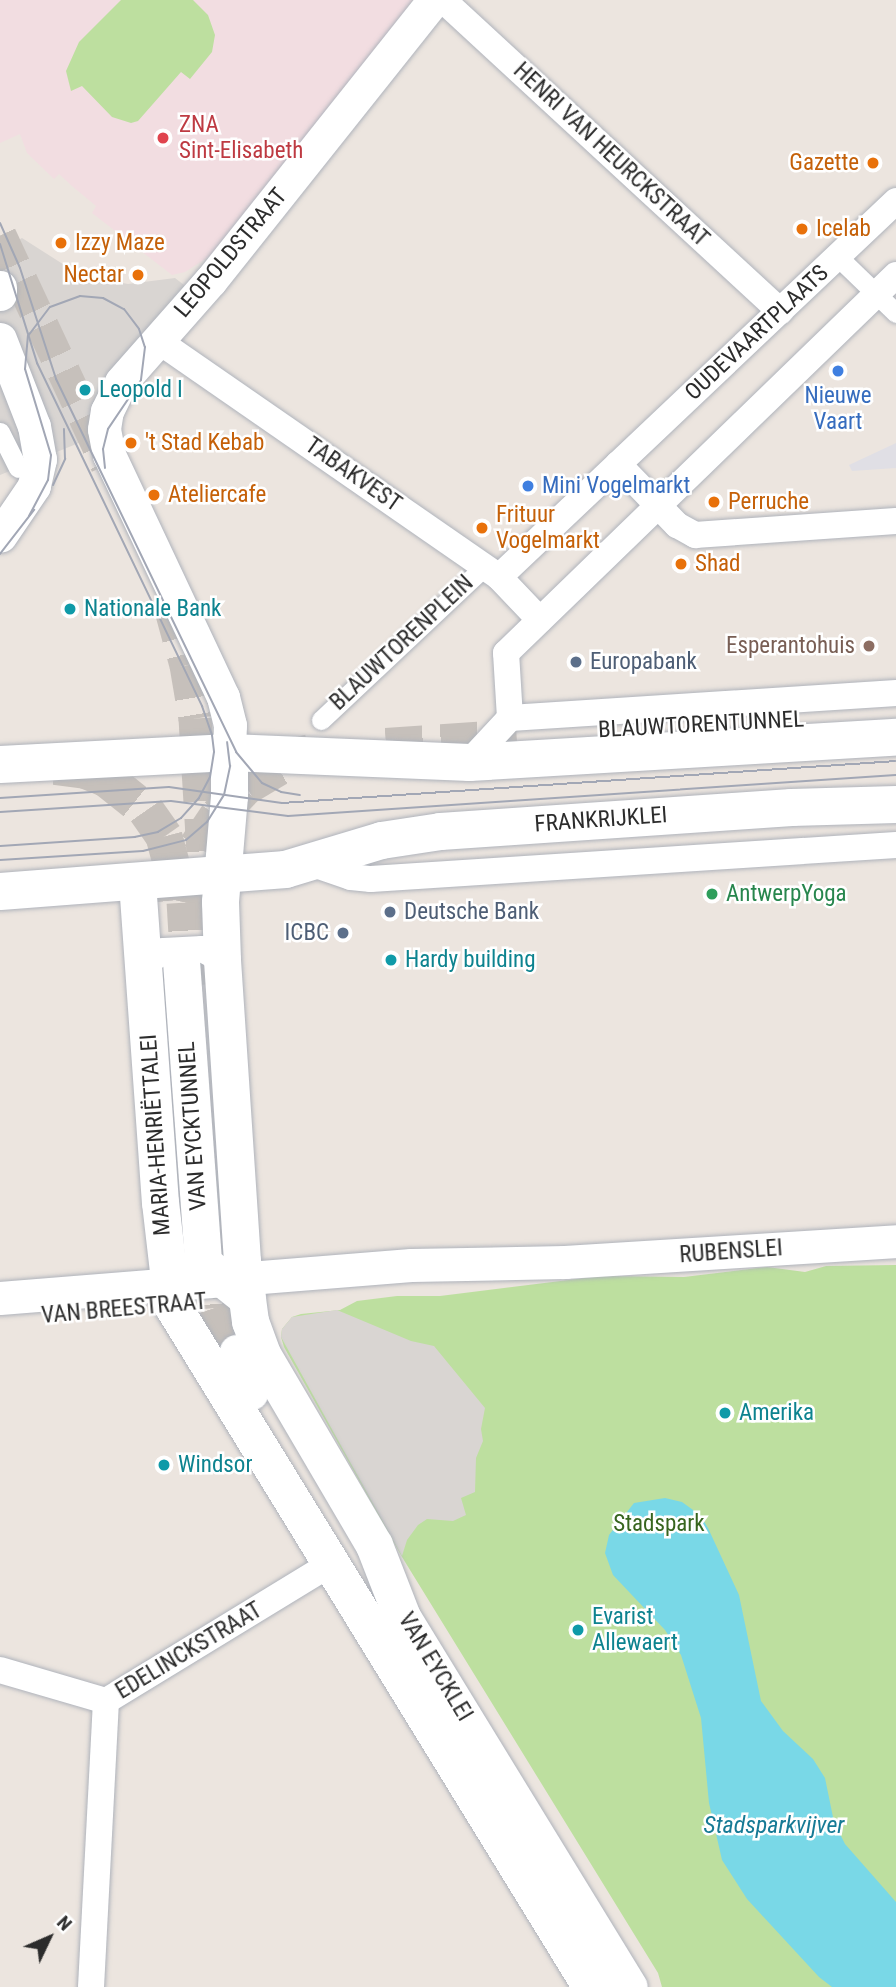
<!DOCTYPE html>
<meta charset="utf-8">
<style>
body{margin:0}
#map{position:relative;width:896px;height:1987px;overflow:hidden;background:#ece5df;font-family:"Roboto Condensed",sans-serif}
div>[style]{position:absolute}
.industrial>*{inset:0;background:#e0dfe5}
.medical>*{inset:0;background:#f2dde1}
.green>*{inset:0;background:#bddf9f}
.plaza>*{inset:0;background:#d9d5d2}
.water>*{inset:0;background:#79d8e7}
.tertiary-tunnel>*{height:33px;margin-top:-16.5px;transform-origin:0;background:repeating-linear-gradient(90deg,#c6c0bb 0 33px,transparent 0 50px)}
.secondary-tunnel>*{height:37px;margin-top:-18.5px;transform-origin:0;background:repeating-linear-gradient(90deg,#c6c0bb 0 37px,transparent 0 55px)}
.roads{filter:drop-shadow(0 0 2px #afb3bb) drop-shadow(0 0 2px #afb3bb)}
.pedestrian>*{height:19px;margin:-9.5px;padding:0 9.5px;transform-origin:9.5px;border-radius:9.5px;background:#fff}
.minor>*{height:26px;margin:-13px;padding:0 13px;transform-origin:13px;border-radius:13px;background:#fff}
.tertiary>*{height:33px;margin:-16.5px;padding:0 16.5px;transform-origin:16.5px;border-radius:16.5px;background:#fff}
.secondary>*{height:37px;margin:-18.5px;padding:0 18.5px;transform-origin:18.5px;border-radius:18.5px;background:#fff}
.tram>*{height:2px;margin:-1px;padding:0 1px;transform-origin:1px;border-radius:1px;background:#a2a7b5}
.dots>*{width:19px;height:19px;translate:-50% -50%;box-sizing:border-box;border:4px solid #fff;border-radius:50%}
span{translate:-50% -50%;white-space:nowrap;text-align:center;line-height:1.15;-webkit-text-stroke:5px #fff;paint-order:stroke}
.health-label{font-size:23px;color:#be3a42}
.left{translate:0 -50%;text-align:left}
.street-label{font-size:23px;color:#2c2c2c}
.food-label{font-size:23px;color:#c56008}
.right{translate:-100% -50%;text-align:right}
.culture-label{font-size:23px;color:#0d838f}
.shop-label{font-size:23px;color:#366cbe}
.education-label{font-size:23px;color:#785e54}
.service-label{font-size:23px;color:#4e5e75}
.leisure-label{font-size:23px;color:#27864d}
.park-label{font-size:23px;color:#37651f}
.water-label{font-size:24px;color:#167a95;font-style:italic}
.north{position:absolute;left:14px;top:1903px;width:70px;height:70px;-webkit-text-stroke:5px #fff;paint-order:stroke;rotate:46deg;font-size:19px;font-weight:700;line-height:28px;text-align:center;color:#2c2c2c}
.north::after{content:'';display:block;margin:auto;width:24px;height:32px;background:#2c2c2c;clip-path:polygon(50% 0,100% 100%,50% 72%,0 100%)}
</style>
<div id="map">
<div class="industrial">
<div style="clip-path:polygon(896px 443px,896px 468px,852px 471px,849px 465px)"></div>
</div>
<div class="medical">
<div style="clip-path:polygon(0 0,413px 0,218px 251px,185px 272px,172px 275px,92px 213px,96px 206px,72px 186px,59px 174px,54px 179px,27px 153px,20px 134px,0 143px)"></div>
</div>
<div class="green">
<div style="clip-path:polygon(121px 0,193px 0,208px 15px,215px 35px,212px 52px,190px 79px,181px 72px,138px 121px,131px 123px,112px 117px,82px 86px,71px 91px,66px 71px,79px 42px)"></div>
<div style="clip-path:polygon(896px 1265px,896px 1987px,662px 1987px,658px 1973px,402px 1557px,284px 1347px,281px 1337px,282px 1329px,292px 1317px,301px 1314px,340px 1310px,357px 1301px,397px 1296px,440px 1296px,601px 1276px,684px 1277px,767px 1267px,805px 1272px,826px 1266px)"></div>
</div>
<div class="plaza">
<div style="clip-path:polygon(22px 238px,80px 275px,128px 284px,175px 278px,193px 292px,101px 434px,0 475px,0 250px)"></div>
<div style="clip-path:polygon(337px 1310px,411px 1341px,434px 1346px,485px 1408px,481px 1429px,483px 1441px,476px 1458px,475px 1492px,461px 1498px,466px 1515px,453px 1521px,427px 1519px,418px 1525px,407px 1540px,402px 1556px,281px 1337px,282px 1329px,292px 1317px)"></div>
</div>
<div class="water">
<div style="clip-path:polygon(665px 1498px,682px 1502px,700px 1515px,708px 1528px,739px 1595px,761px 1701px,783px 1731px,813px 1759px,825px 1778px,834px 1822px,845px 1844px,896px 1902px,896px 1987px,832px 1987px,819px 1977px,747px 1899px,722px 1860px,709px 1803px,701px 1718px,681px 1655px,665px 1630px,613px 1575px,605px 1553px,609px 1535px,634px 1503px)"></div>
</div>
<div class="tertiary-tunnel">
<div style="left:0;top:235px;width:253px;rotate:65deg"></div>
<div style="left:170px;top:606px;width:61px;rotate:74.8deg"></div>
<div style="left:186px;top:665px;width:54px;rotate:80.4deg"></div>
<div style="left:195px;top:718px;width:184px;rotate:86.6deg"></div>
<div style="left:225px;top:1264px;width:88px;rotate:82.8deg"></div>
</div>
<div class="secondary-tunnel">
<div style="left:386px;top:746px;width:131px;rotate:-3.9deg"></div>
<div style="left:55px;top:766px;width:31px;rotate:7deg"></div>
<div style="left:86px;top:770px;width:22px;rotate:22deg"></div>
<div style="left:106px;top:778px;width:51px;rotate:38.7deg"></div>
<div style="left:146px;top:810px;width:32px;rotate:55deg"></div>
<div style="left:164px;top:836px;width:28px;rotate:75deg"></div>
<div style="left:171px;top:863px;width:37px;rotate:84deg"></div>
<div style="left:190px;top:985px;width:83px;rotate:-93.4deg"></div>
<div style="left:185px;top:902px;width:57px;rotate:-77.9deg"></div>
<div style="left:197px;top:846px;width:37px;rotate:-56deg"></div>
<div style="left:218px;top:815px;width:40px;rotate:-46deg"></div>
<div style="left:246px;top:786px;width:61px;rotate:-30.8deg"></div>
<div style="left:298px;top:755px;width:12px;rotate:-14deg"></div>
<div style="left:208px;top:1249px;width:59px;rotate:85.2deg"></div>
<div style="left:213px;top:1308px;width:45px;rotate:72deg"></div>
</div>
<div class="roads">
<div class="pedestrian">
<div style="left:837px;top:256px;width:82px;rotate:44deg"></div>
<div style="left:0;top:432px;width:40px;rotate:63.4deg"></div>
<div style="left:321px;top:720px;width:224px;rotate:-43.2deg"></div>
</div>
<div class="minor">
<div style="left:443px;top:0;width:459px;rotate:42.7deg"></div>
<div style="left:157px;top:340px;width:416px;rotate:34.7deg"></div>
<div style="left:499px;top:577px;width:59px;rotate:46.4deg"></div>
<div style="left:618px;top:464px;width:85px;rotate:46deg"></div>
<div style="left:677px;top:525px;width:21px;rotate:29deg"></div>
<div style="left:695px;top:535px;width:201px;rotate:-4deg"></div>
<div style="left:499px;top:577px;width:547px;rotate:-43.44deg"></div>
<div style="left:510px;top:718px;width:65px;rotate:-93.5deg"></div>
<div style="left:506px;top:653px;width:543px;rotate:-44.1deg"></div>
<div style="left:469px;top:762px;width:60px;rotate:-47deg"></div>
<div style="left:510px;top:718px;width:387px;rotate:-3.7deg"></div>
<div style="left:310px;top:863px;width:43px;rotate:18.9deg"></div>
<div style="left:351px;top:877px;width:20px;rotate:6deg"></div>
<div style="left:371px;top:879px;width:526px;rotate:-3.71deg"></div>
<div style="left:143px;top:965px;width:25px;rotate:-34deg"></div>
<div style="left:164px;top:951px;width:38px;rotate:-3deg"></div>
<div style="left:202px;top:949px;width:23px;rotate:29deg"></div>
<div style="left:0;top:1670px;width:110px;rotate:16.3deg"></div>
<div style="left:106px;top:1701px;width:261px;rotate:-31.4deg"></div>
<div style="left:91px;top:1987px;width:286px;rotate:-87deg"></div>
</div>
<div class="tertiary">
<div style="left:0;top:287px;width:7px;rotate:90deg"></div>
<div style="left:0;top:339px;width:93px;rotate:68.7deg"></div>
<div style="left:34px;top:426px;width:34px;rotate:80deg"></div>
<div style="left:40px;top:459px;width:28px;rotate:103deg"></div>
<div style="left:34px;top:486px;width:60px;rotate:124.2deg"></div>
<div style="left:229px;top:752px;width:27px;rotate:-88deg"></div>
<div style="left:230px;top:725px;width:29px;rotate:-104deg"></div>
<div style="left:223px;top:697px;width:268px;rotate:-115.2deg"></div>
<div style="left:109px;top:455px;width:26px;rotate:-101deg"></div>
<div style="left:104px;top:429px;width:18px;rotate:-81deg"></div>
<div style="left:107px;top:411px;width:32px;rotate:-64deg"></div>
<div style="left:121px;top:382px;width:136px;rotate:-48.6deg"></div>
<div style="left:211px;top:280px;width:358px;rotate:-51.5deg"></div>
<div style="left:0;top:1298px;width:412px;rotate:-4.6deg"></div>
<div style="left:411px;top:1265px;width:154px;rotate:-1.1deg"></div>
<div style="left:565px;top:1262px;width:332px;rotate:-3.6deg"></div>
<div style="left:236px;top:1351px;width:45px;rotate:70.3deg"></div>
</div>
<div class="secondary">
<div style="left:229px;top:752px;width:44px;rotate:90deg"></div>
<div style="left:229px;top:796px;width:106px;rotate:94.9deg"></div>
<div style="left:220px;top:902px;width:58px;rotate:88deg"></div>
<div style="left:222px;top:960px;width:302px;rotate:86.2deg"></div>
<div style="left:242px;top:1261px;width:61px;rotate:82.4deg"></div>
<div style="left:250px;top:1321px;width:35px;rotate:70deg"></div>
<div style="left:262px;top:1354px;width:221px;rotate:59.6deg"></div>
<div style="left:374px;top:1545px;width:77px;rotate:68.7deg"></div>
<div style="left:402px;top:1617px;width:434px;rotate:58.5deg"></div>
<div style="left:0;top:764px;width:229px;rotate:-3deg"></div>
<div style="left:229px;top:752px;width:240px;rotate:2.4deg"></div>
<div style="left:469px;top:762px;width:428px;rotate:-3.4deg"></div>
<div style="left:137px;top:882px;width:321px;rotate:85.9deg"></div>
<div style="left:160px;top:1202px;width:104px;rotate:83.4deg"></div>
<div style="left:172px;top:1305px;width:800px;rotate:58.43deg"></div>
<div style="left:0;top:891px;width:286px;rotate:-4.4deg"></div>
<div style="left:285px;top:869px;width:100px;rotate:-16.8deg"></div>
<div style="left:381px;top:840px;width:60px;rotate:-8.7deg"></div>
<div style="left:440px;top:831px;width:352px;rotate:-3.9deg"></div>
<div style="left:791px;top:807px;width:105px;rotate:-1.6deg"></div>
<div style="left:181px;top:961px;width:303px;rotate:85.8deg"></div>
<div style="left:203px;top:1263px;width:56px;rotate:38.5deg"></div>
</div>
</div>
<div class="tram">
<div style="left:0;top:223px;width:49px;rotate:66deg"></div>
<div style="left:20px;top:268px;width:117px;rotate:72deg"></div>
<div style="left:56px;top:379px;width:414px;rotate:64.2deg"></div>
<div style="left:236px;top:752px;width:40px;rotate:50deg"></div>
<div style="left:262px;top:783px;width:21px;rotate:25deg"></div>
<div style="left:281px;top:792px;width:19px;rotate:9deg"></div>
<div style="left:0;top:244px;width:125px;rotate:72.7deg"></div>
<div style="left:37px;top:363px;width:381px;rotate:64.3deg"></div>
<div style="left:202px;top:706px;width:31px;rotate:71deg"></div>
<div style="left:212px;top:735px;width:17px;rotate:83deg"></div>
<div style="left:214px;top:752px;width:25px;rotate:99deg"></div>
<div style="left:210px;top:777px;width:24px;rotate:118deg"></div>
<div style="left:199px;top:798px;width:27px;rotate:132deg"></div>
<div style="left:181px;top:818px;width:27px;rotate:149deg"></div>
<div style="left:158px;top:832px;width:24px;rotate:168deg"></div>
<div style="left:135px;top:837px;width:135px;rotate:176.2deg"></div>
<div style="left:53px;top:485px;width:29px;rotate:-65deg"></div>
<div style="left:65px;top:459px;width:30px;rotate:-92deg"></div>
<div style="left:29px;top:516px;width:41px;rotate:-62.2deg"></div>
<div style="left:48px;top:480px;width:25px;rotate:-83deg"></div>
<div style="left:51px;top:455px;width:90px;rotate:-106.8deg"></div>
<div style="left:25px;top:369px;width:33px;rotate:-85deg"></div>
<div style="left:28px;top:336px;width:36px;rotate:-53deg"></div>
<div style="left:50px;top:307px;width:32px;rotate:-20deg"></div>
<div style="left:80px;top:296px;width:23px;rotate:5deg"></div>
<div style="left:103px;top:298px;width:24px;rotate:28deg"></div>
<div style="left:124px;top:309px;width:25px;rotate:53deg"></div>
<div style="left:139px;top:329px;width:19px;rotate:72deg"></div>
<div style="left:145px;top:347px;width:33px;rotate:97deg"></div>
<div style="left:141px;top:380px;width:59px;rotate:124deg"></div>
<div style="left:108px;top:429px;width:21px;rotate:104deg"></div>
<div style="left:103px;top:449px;width:19px;rotate:84deg"></div>
<div style="left:0;top:554px;width:56px;rotate:-52.3deg"></div>
<div style="left:0;top:798px;width:169px;rotate:-3.7deg"></div>
<div style="left:169px;top:787px;width:114px;rotate:8.1deg"></div>
<div style="left:282px;top:803px;width:615px;rotate:-3.91deg"></div>
<div style="left:0;top:812px;width:171px;rotate:-3.7deg"></div>
<div style="left:171px;top:801px;width:118px;rotate:7.3deg"></div>
<div style="left:288px;top:816px;width:609px;rotate:-3.86deg"></div>
<div style="left:0;top:860px;width:143px;rotate:-3.6deg"></div>
<div style="left:143px;top:851px;width:44px;rotate:-14.3deg"></div>
<div style="left:186px;top:840px;width:28px;rotate:-41deg"></div>
<div style="left:207px;top:822px;width:32px;rotate:-58deg"></div>
<div style="left:224px;top:795px;width:30px;rotate:-78deg"></div>
<div style="left:230px;top:766px;width:24px;rotate:-97deg"></div>
</div>
<div class="dots">
<div style="left:163px;top:138px;background:#e0444e"></div>
<div style="left:873px;top:163px;background:#e8710a"></div>
<div style="left:802px;top:229px;background:#e8710a"></div>
<div style="left:61px;top:243px;background:#e8710a"></div>
<div style="left:138px;top:275px;background:#e8710a"></div>
<div style="left:838px;top:371px;background:#3f7fe0"></div>
<div style="left:85px;top:390px;background:#0f9aa8"></div>
<div style="left:131px;top:443px;background:#e8710a"></div>
<div style="left:528px;top:486px;background:#3f7fe0"></div>
<div style="left:154px;top:495px;background:#e8710a"></div>
<div style="left:714px;top:502px;background:#e8710a"></div>
<div style="left:482px;top:528px;background:#e8710a"></div>
<div style="left:681px;top:564px;background:#e8710a"></div>
<div style="left:70px;top:609px;background:#0f9aa8"></div>
<div style="left:869px;top:646px;background:#8d6e63"></div>
<div style="left:576px;top:662px;background:#5c6f8a"></div>
<div style="left:712px;top:894px;background:#2e9e5b"></div>
<div style="left:390px;top:912px;background:#5c6f8a"></div>
<div style="left:343px;top:933px;background:#5c6f8a"></div>
<div style="left:391px;top:960px;background:#0f9aa8"></div>
<div style="left:725px;top:1413px;background:#0f9aa8"></div>
<div style="left:164px;top:1465px;background:#0f9aa8"></div>
<div style="left:578px;top:1630px;background:#0f9aa8"></div>
</div>
<div class="health-label">
<span class="left" style="left:179px;top:138px">ZNA<br>Sint-Elisabeth</span>
</div>
<div class="street-label">
<span style="left:611px;top:155px;rotate:43deg">HENRI VAN HEURCKSTRAAT</span>
<span style="left:231px;top:253px;rotate:-50deg">LEOPOLDSTRAAT</span>
<span style="left:757px;top:333px;rotate:-43deg">OUDEVAARTPLAATS</span>
<span style="left:353px;top:475px;rotate:35deg">TABAKVEST</span>
<span style="left:402px;top:643px;rotate:-43deg">BLAUWTORENPLEIN</span>
<span style="left:701px;top:725px;rotate:-3deg">BLAUWTORENTUNNEL</span>
<span style="left:601px;top:820px;rotate:-4deg">FRANKRIJKLEI</span>
<span style="left:193px;top:1126px;rotate:-94deg">VAN EYCKTUNNEL</span>
<span style="left:156px;top:1135px;rotate:-94deg">MARIA-HENRIËTTALEI</span>
<span style="left:731px;top:1252px;rotate:-4deg">RUBENSLEI</span>
<span style="left:124px;top:1309px;rotate:-5deg">VAN BREESTRAAT</span>
<span style="left:189px;top:1651px;rotate:-31deg">EDELINCKSTRAAT</span>
<span style="left:435px;top:1667px;rotate:59deg">VAN EYCKLEI</span>
</div>
<div class="food-label">
<span class="right" style="left:859px;top:163px">Gazette</span>
<span class="left" style="left:816px;top:229px">Icelab</span>
<span class="left" style="left:75px;top:243px">Izzy Maze</span>
<span class="right" style="left:124px;top:275px">Nectar</span>
<span class="left" style="left:145px;top:443px">'t Stad Kebab</span>
<span class="left" style="left:168px;top:495px">Ateliercafe</span>
<span class="left" style="left:728px;top:502px">Perruche</span>
<span class="left" style="left:496px;top:528px">Frituur<br>Vogelmarkt</span>
<span class="left" style="left:695px;top:564px">Shad</span>
</div>
<div class="culture-label">
<span class="left" style="left:99px;top:390px">Leopold I</span>
<span class="left" style="left:84px;top:609px">Nationale Bank</span>
<span class="left" style="left:405px;top:960px">Hardy building</span>
<span class="left" style="left:739px;top:1413px">Amerika</span>
<span class="left" style="left:178px;top:1465px">Windsor</span>
<span class="left" style="left:592px;top:1630px">Evarist<br>Allewaert</span>
</div>
<div class="shop-label">
<span style="left:838px;top:409px">Nieuwe<br>Vaart</span>
<span class="left" style="left:542px;top:486px">Mini Vogelmarkt</span>
</div>
<div class="education-label">
<span class="right" style="left:855px;top:646px">Esperantohuis</span>
</div>
<div class="service-label">
<span class="left" style="left:590px;top:662px">Europabank</span>
<span class="left" style="left:404px;top:912px">Deutsche Bank</span>
<span class="right" style="left:329px;top:933px">ICBC</span>
</div>
<div class="leisure-label">
<span class="left" style="left:726px;top:894px">AntwerpYoga</span>
</div>
<div class="park-label">
<span style="left:659px;top:1524px">Stadspark</span>
</div>
<div class="water-label">
<span style="left:774px;top:1826px">Stadsparkvijver</span>
</div>
<div class="north">N</div>
</div>
